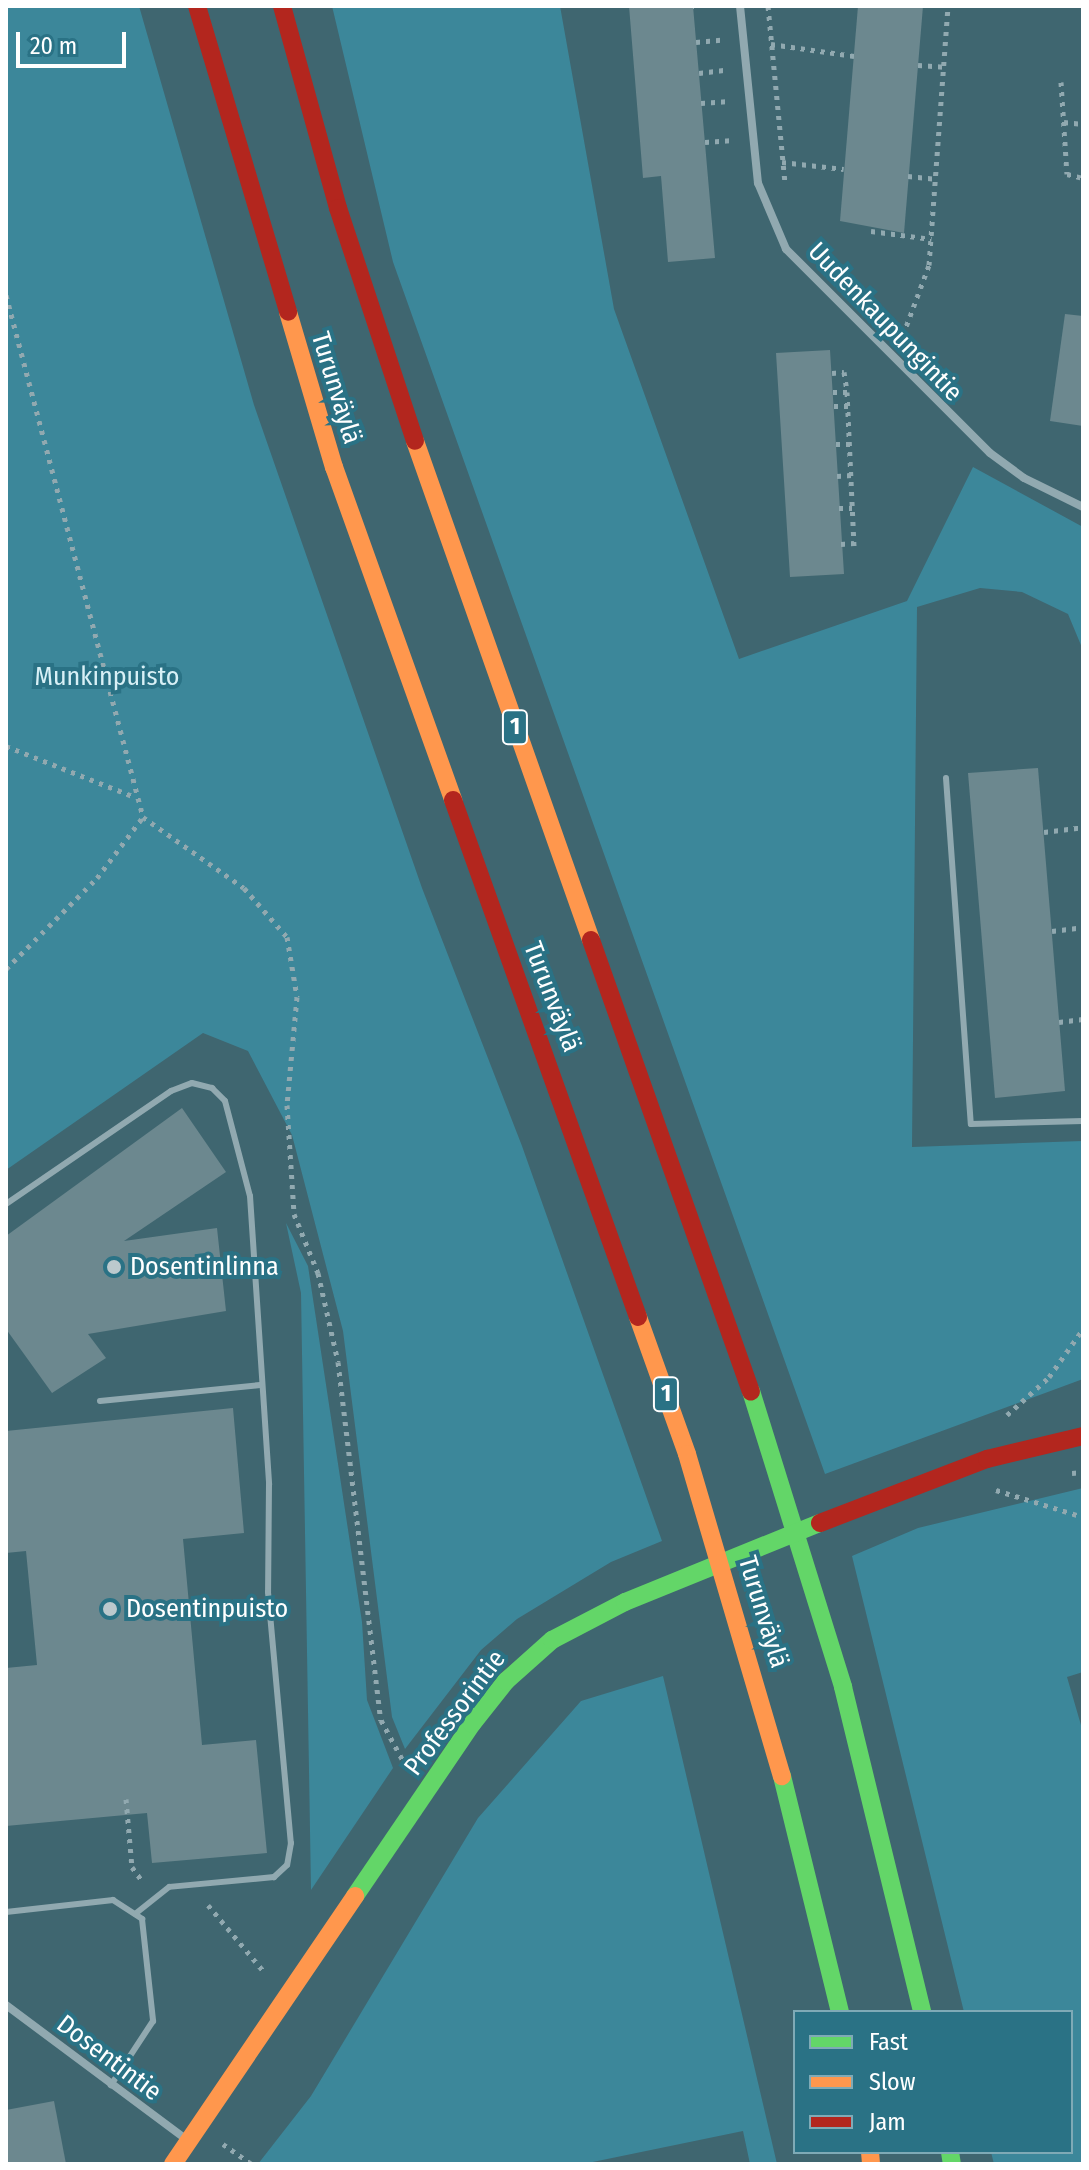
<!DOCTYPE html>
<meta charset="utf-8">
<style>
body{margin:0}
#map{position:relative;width:1089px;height:2170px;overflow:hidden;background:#3f6670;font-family:"Fira Sans Condensed",sans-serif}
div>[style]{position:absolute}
.green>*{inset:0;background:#3c879a}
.building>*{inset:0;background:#6c888f}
.path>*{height:5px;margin-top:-2.5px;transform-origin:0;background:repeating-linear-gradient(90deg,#91a9b0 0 4px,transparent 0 10px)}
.lane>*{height:6px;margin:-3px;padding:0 3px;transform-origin:3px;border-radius:3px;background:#91a9b0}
.street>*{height:8px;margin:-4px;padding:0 4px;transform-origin:4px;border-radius:4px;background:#91a9b0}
.fast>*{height:18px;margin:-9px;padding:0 9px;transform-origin:9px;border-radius:9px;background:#63d668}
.slow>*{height:18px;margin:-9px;padding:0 9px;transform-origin:9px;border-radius:9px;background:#ff974d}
.jam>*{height:18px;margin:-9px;padding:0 9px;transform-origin:9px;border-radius:9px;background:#b3261e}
.dots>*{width:22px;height:22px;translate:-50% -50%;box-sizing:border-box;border:4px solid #2a7285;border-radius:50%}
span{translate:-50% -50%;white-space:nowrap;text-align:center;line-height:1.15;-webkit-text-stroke:8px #2a7285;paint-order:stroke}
.shield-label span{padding:2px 6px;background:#2a7285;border:2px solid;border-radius:6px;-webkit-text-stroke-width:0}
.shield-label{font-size:24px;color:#fff;font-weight:700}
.street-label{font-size:26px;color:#fff}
.park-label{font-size:26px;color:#d8f0f6}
.poi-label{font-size:26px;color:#fff}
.left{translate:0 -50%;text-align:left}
.frame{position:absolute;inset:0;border:8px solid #fff;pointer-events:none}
.legend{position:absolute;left:793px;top:2010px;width:280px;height:144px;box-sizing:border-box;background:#2a7285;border:2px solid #7faab6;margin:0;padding:10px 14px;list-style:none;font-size:24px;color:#fff}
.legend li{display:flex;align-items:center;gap:16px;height:40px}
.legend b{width:40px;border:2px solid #7faab6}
.scale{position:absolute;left:16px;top:32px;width:110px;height:36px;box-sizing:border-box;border:4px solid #fff;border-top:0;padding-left:10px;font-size:24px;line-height:28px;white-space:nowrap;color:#fff;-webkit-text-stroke:6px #2a7285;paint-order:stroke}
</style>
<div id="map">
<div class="green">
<div style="clip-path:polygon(6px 6px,139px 6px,254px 405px,422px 888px,522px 1146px,662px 1541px,611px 1562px,517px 1619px,481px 1650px,405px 1749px,392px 1717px,343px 1331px,292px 1135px,248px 1051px,203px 1033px,6px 1170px)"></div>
<div style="clip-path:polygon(332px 6px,560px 6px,614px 309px,739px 659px,907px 601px,973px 467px,1083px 527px,1083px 650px,1068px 614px,1022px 592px,980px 588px,917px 607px,912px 1147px,1083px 1141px,1083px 1379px,825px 1474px,393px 262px)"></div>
<div style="clip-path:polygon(286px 1223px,308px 1266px,362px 1622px,367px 1700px,393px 1768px,311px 1890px,301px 1293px)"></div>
<div style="clip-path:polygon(1083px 1488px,1083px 1672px,1067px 1677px,1083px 1732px,1083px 2164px,994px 2164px,991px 2152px,1071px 2152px,1071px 2012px,964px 2012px,852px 1556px,918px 1528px)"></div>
<div style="clip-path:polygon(663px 1676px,777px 2164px,750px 2164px,743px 2131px,583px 2164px,258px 2164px,311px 2096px,478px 1818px,581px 1701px)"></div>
</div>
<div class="building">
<div style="clip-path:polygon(629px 6px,693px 6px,715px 258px,668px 262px,661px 176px,643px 178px)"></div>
<div style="clip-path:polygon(858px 6px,923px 6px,904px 233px,840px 221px)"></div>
<div style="clip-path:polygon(1065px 314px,1083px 316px,1083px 426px,1050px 421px)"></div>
<div style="clip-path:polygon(830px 350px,844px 574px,790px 577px,776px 353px)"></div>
<div style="clip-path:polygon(1038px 768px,1065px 1091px,995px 1098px,968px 773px)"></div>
<div style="clip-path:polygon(182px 1108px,226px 1172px,124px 1241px,217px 1228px,226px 1311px,88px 1334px,106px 1358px,52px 1393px,6px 1329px,6px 1236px)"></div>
<div style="clip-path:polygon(233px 1408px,244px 1533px,183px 1539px,202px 1745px,256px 1740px,267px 1853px,152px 1863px,147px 1813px,6px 1826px,6px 1668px,37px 1665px,26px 1551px,6px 1553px,6px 1431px)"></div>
<div style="clip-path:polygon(54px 2101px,66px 2164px,6px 2164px,6px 2110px)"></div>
</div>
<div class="path">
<div style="left:693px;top:6px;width:1px"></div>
<div style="left:768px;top:6px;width:179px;rotate:84.5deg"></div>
<div style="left:696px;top:42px;width:25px;rotate:-5deg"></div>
<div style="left:771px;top:44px;width:84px;rotate:8.2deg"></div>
<div style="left:918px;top:65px;width:26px;rotate:4deg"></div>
<div style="left:699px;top:73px;width:25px;rotate:-7deg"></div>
<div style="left:1061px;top:82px;width:92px;rotate:86.3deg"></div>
<div style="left:1067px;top:174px;width:16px;rotate:14deg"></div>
<div style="left:701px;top:103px;width:29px;rotate:-4deg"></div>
<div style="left:1064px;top:122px;width:19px;rotate:6deg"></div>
<div style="left:705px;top:142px;width:29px;rotate:-4deg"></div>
<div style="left:782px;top:162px;width:62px;rotate:6.4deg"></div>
<div style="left:908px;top:176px;width:27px;rotate:6deg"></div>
<div style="left:871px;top:231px;width:61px;rotate:7.6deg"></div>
<div style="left:6px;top:295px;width:540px;rotate:75.29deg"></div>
<div style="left:143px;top:817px;width:123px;rotate:35.1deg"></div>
<div style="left:244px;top:888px;width:65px;rotate:48.7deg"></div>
<div style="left:287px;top:937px;width:61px;rotate:80.5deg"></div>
<div style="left:297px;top:997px;width:108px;rotate:95.3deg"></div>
<div style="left:287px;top:1105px;width:109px;rotate:86.3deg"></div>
<div style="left:294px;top:1214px;width:64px;rotate:67.9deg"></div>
<div style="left:318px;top:1273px;width:91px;rotate:77.3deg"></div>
<div style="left:338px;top:1362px;width:361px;rotate:83.2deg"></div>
<div style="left:381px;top:1720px;width:55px;rotate:61.6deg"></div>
<div style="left:903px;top:335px;width:75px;rotate:-69.6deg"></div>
<div style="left:929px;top:265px;width:260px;rotate:-85.8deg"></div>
<div style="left:832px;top:373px;width:12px;rotate:-5deg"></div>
<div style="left:844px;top:372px;width:20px;rotate:81deg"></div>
<div style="left:847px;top:392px;width:154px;rotate:87.4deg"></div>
<div style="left:833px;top:392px;width:14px"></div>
<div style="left:834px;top:406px;width:14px"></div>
<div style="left:836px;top:444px;width:14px"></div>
<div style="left:837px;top:476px;width:15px;rotate:-4deg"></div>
<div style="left:839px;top:508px;width:13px"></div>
<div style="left:841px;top:544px;width:13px;rotate:-4deg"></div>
<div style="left:6px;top:746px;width:139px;rotate:21.6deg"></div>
<div style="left:1044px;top:832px;width:39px;rotate:-7deg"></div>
<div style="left:1052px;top:931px;width:31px;rotate:-7deg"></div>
<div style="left:6px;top:969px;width:129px;rotate:-45deg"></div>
<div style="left:97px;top:878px;width:76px;rotate:-53deg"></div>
<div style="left:1059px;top:1022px;width:24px;rotate:-7deg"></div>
<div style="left:1007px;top:1415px;width:57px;rotate:-42.1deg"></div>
<div style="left:1049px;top:1377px;width:59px;rotate:-54.7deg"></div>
<div style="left:1072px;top:1473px;width:11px;rotate:-5deg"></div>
<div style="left:996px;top:1490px;width:91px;rotate:17.2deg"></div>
<div style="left:126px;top:1799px;width:68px;rotate:85deg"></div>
<div style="left:132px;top:1867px;width:19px;rotate:54deg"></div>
<div style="left:208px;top:1905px;width:89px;rotate:50deg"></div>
<div style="left:223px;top:2144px;width:35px;rotate:35deg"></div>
</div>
<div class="lane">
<div style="left:946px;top:778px;width:347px;rotate:85.9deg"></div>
<div style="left:971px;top:1124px;width:112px;rotate:-1.5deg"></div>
<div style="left:6px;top:1204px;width:200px;rotate:-34.4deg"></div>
<div style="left:171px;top:1091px;width:22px;rotate:-21deg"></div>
<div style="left:192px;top:1083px;width:21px;rotate:14deg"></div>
<div style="left:212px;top:1088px;width:18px;rotate:45deg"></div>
<div style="left:225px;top:1101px;width:98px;rotate:75.3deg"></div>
<div style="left:250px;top:1196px;width:289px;rotate:86.2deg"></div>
<div style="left:269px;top:1484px;width:108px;rotate:90.5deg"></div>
<div style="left:268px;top:1592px;width:252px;rotate:84.8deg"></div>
<div style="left:291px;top:1843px;width:22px;rotate:100deg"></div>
<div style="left:287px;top:1865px;width:18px;rotate:137deg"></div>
<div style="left:274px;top:1877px;width:105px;rotate:174.6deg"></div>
<div style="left:169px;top:1887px;width:43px;rotate:141.5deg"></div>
<div style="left:100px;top:1401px;width:161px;rotate:-5.7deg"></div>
<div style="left:6px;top:1912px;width:108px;rotate:-6.4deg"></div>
<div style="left:113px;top:1900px;width:35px;rotate:33deg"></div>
<div style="left:142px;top:1919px;width:103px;rotate:83.8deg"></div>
<div style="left:153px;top:2021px;width:77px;rotate:123.3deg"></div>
</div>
<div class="street">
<div style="left:740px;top:6px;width:178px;rotate:84.2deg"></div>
<div style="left:758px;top:183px;width:72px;rotate:67deg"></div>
<div style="left:786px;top:249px;width:288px;rotate:45deg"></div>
<div style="left:990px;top:453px;width:42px;rotate:36.3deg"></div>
<div style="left:1024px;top:478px;width:66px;rotate:26.2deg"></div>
<div style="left:6px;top:2005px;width:224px;rotate:36.7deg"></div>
</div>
<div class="fast">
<div style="left:751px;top:1391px;width:310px;rotate:72.7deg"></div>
<div style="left:843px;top:1687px;width:334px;rotate:76.3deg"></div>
<div style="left:782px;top:1776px;width:243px;rotate:76.2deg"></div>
<div style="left:355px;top:1896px;width:208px;rotate:-55.8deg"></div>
<div style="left:472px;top:1724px;width:55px;rotate:-51.7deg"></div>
<div style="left:506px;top:1681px;width:62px;rotate:-41.7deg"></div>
<div style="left:552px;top:1640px;width:82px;rotate:-27.5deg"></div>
<div style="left:625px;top:1602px;width:210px;rotate:-22.1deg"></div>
<div style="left:950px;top:2152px;width:12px;rotate:81deg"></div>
</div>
<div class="slow">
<div style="left:288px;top:312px;width:162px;rotate:73.5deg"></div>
<div style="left:334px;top:467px;width:354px;rotate:70.3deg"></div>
<div style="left:415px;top:441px;width:529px;rotate:70.57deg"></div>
<div style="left:638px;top:1317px;width:145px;rotate:70.3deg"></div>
<div style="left:687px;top:1454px;width:336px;rotate:73.6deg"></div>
<div style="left:870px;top:2152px;width:12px;rotate:85deg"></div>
<div style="left:173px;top:2164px;width:324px;rotate:-55.8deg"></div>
</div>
<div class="jam">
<div style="left:197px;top:6px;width:319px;rotate:73.4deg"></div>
<div style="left:282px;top:6px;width:210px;rotate:74.5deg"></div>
<div style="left:338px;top:208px;width:245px;rotate:71.7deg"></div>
<div style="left:453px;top:800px;width:549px;rotate:70.31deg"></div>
<div style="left:591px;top:940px;width:479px;rotate:70.5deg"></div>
<div style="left:820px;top:1523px;width:179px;rotate:-21deg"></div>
<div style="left:987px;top:1459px;width:99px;rotate:-13.5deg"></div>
</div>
<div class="dots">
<div style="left:114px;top:1267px;background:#bcc9cd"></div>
<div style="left:110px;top:1609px;background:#bcc9cd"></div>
</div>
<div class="shield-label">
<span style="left:515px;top:727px">1</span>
<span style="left:666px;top:1394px">1</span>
</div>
<div class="street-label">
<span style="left:885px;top:322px;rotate:46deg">Uudenkaupungintie</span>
<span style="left:336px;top:388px;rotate:73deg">Turunväylä</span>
<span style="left:552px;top:997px;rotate:69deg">Turunväylä</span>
<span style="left:763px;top:1612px;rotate:73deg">Turunväylä</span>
<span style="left:455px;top:1713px;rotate:-53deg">Professorintie</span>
<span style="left:109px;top:2058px;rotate:37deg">Dosentintie</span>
</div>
<div class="park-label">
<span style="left:107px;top:677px">Munkinpuisto</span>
</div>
<div class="poi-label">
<span class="left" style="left:130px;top:1267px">Dosentinlinna</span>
<span class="left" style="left:126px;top:1609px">Dosentinpuisto</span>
</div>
<div class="frame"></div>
<ul class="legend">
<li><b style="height:10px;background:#63d668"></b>Fast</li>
<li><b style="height:10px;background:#ff974d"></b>Slow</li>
<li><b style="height:10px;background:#b3261e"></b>Jam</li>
</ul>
<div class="scale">20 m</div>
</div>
